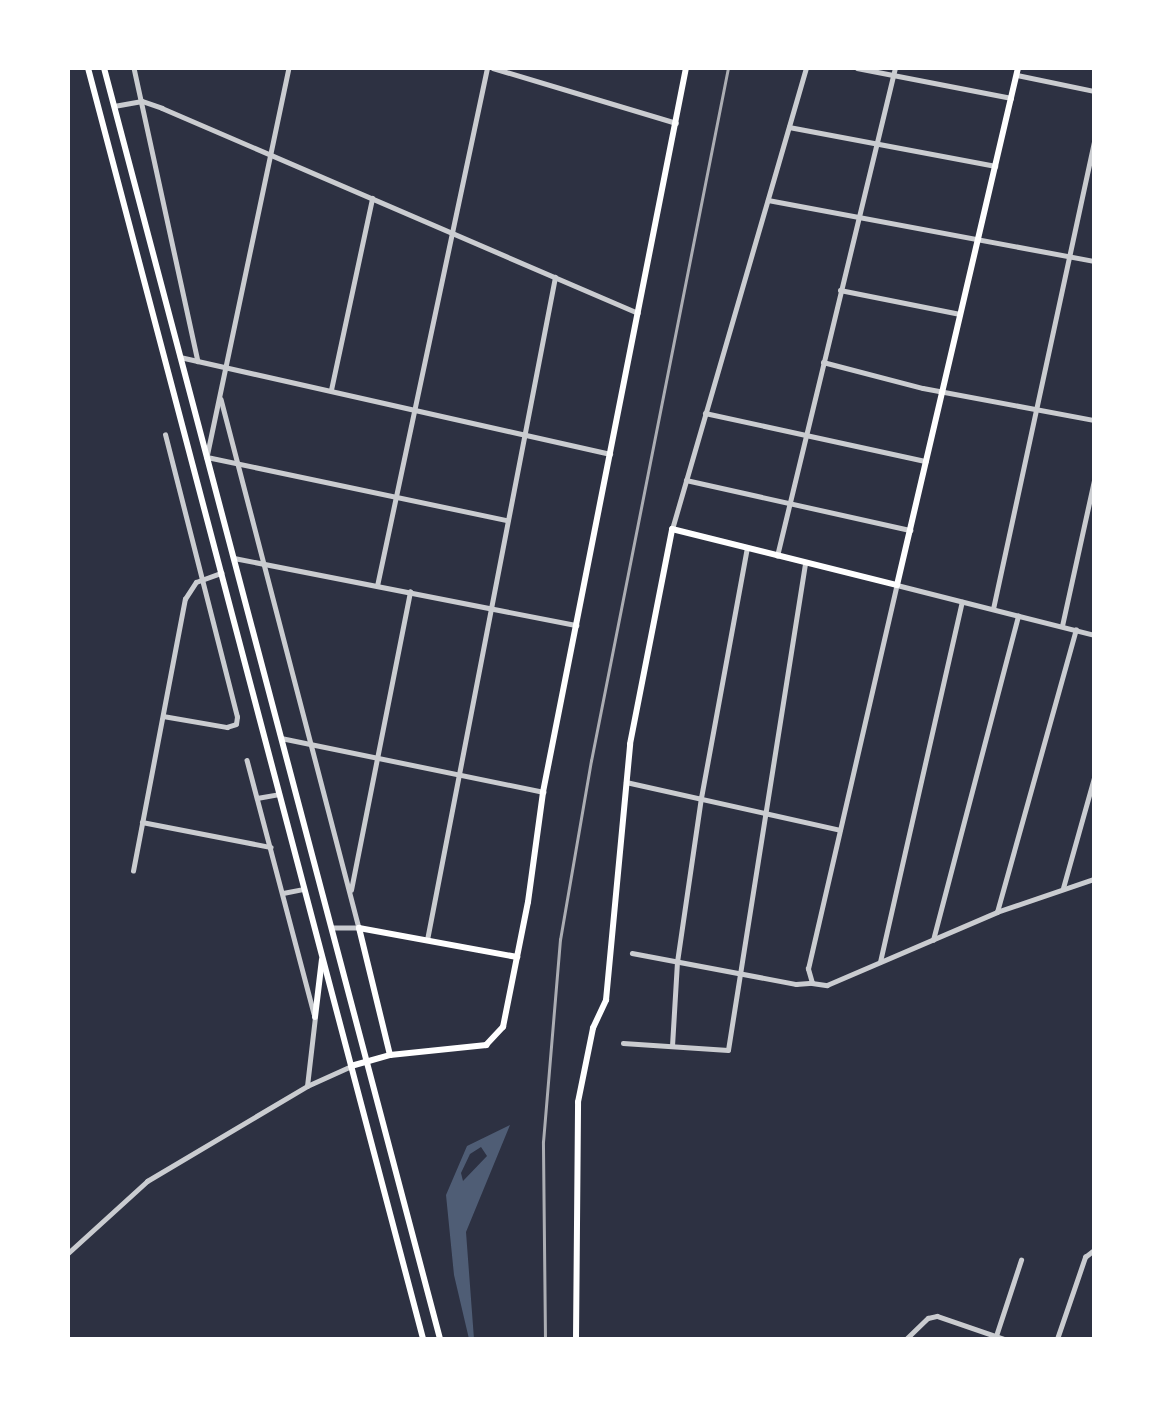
<!DOCTYPE html>
<style>
body{margin:0}
#map{position:relative;width:1162px;height:1407px;overflow:hidden;background:#2d3142;font-family:"PT Sans Narrow",sans-serif}
div>[style]{position:absolute}
.water>*{inset:0;background:#4f5d75}
.minor>*{height:4.5px;margin:-2.25px;padding:0 2.25px;transform-origin:2.25px;border-radius:2.25px;background:#caccd0}
.tertiary>*{height:5px;margin:-2.5px;padding:0 2.5px;transform-origin:2.5px;border-radius:2.5px;background:#caccd0}
.primary>*{height:6px;margin:-3px;padding:0 3px;transform-origin:3px;border-radius:3px;background:#fff}
.rail>*{height:2.5px;margin:-1.25px;padding:0 1.25px;transform-origin:1.25px;border-radius:1.25px;background:#abadb3}
span{translate:-50% -50%;white-space:nowrap;text-align:center;line-height:1.15;-webkit-text-stroke:6px #fff;paint-order:stroke}
.frame{position:absolute;inset:0;border:70px solid #fff;pointer-events:none}
</style>
<div id="map">
<div class="water">
<div style="clip-path:polygon(evenodd,510px 1125px,466px 1232px,474px 1339px,469px 1339px,454px 1275px,446px 1195px,467px 1146px,510px 1125px,481px 1147px,487px 1156px,463px 1181px,461px 1173px,470px 1154px,481px 1147px)"></div>
</div>
<div class="minor">
<div style="left:134px;top:68px;width:300px;rotate:77.7deg"></div>
<div style="left:289px;top:68px;width:398px;rotate:101.9deg"></div>
<div style="left:207px;top:457px;width:307px;rotate:11.9deg"></div>
<div style="left:493px;top:68px;width:191px;rotate:16.7deg"></div>
<div style="left:857px;top:68px;width:157px;rotate:11deg"></div>
<div style="left:1017px;top:75px;width:79px;rotate:11.7deg"></div>
<div style="left:114px;top:106px;width:28px;rotate:-10deg"></div>
<div style="left:142px;top:101px;width:21px;rotate:19deg"></div>
<div style="left:162px;top:108px;width:518px;rotate:23.3deg"></div>
<div style="left:789px;top:127px;width:210px;rotate:10.7deg"></div>
<div style="left:768px;top:200px;width:332px;rotate:10.6deg"></div>
<div style="left:840px;top:290px;width:122px;rotate:11.3deg"></div>
<div style="left:180px;top:357px;width:441px;rotate:12.7deg"></div>
<div style="left:823px;top:362px;width:103px;rotate:14.6deg"></div>
<div style="left:923px;top:388px;width:174px;rotate:10.6deg"></div>
<div style="left:331px;top:390px;width:196px;rotate:-77.9deg"></div>
<div style="left:221px;top:399px;width:547px;rotate:75.38deg"></div>
<div style="left:359px;top:928px;width:27px;rotate:180deg"></div>
<div style="left:705px;top:413px;width:226px;rotate:12.3deg"></div>
<div style="left:686px;top:480px;width:230px;rotate:12.6deg"></div>
<div style="left:777px;top:556px;width:502px;rotate:-76.41deg"></div>
<div style="left:234px;top:558px;width:349px;rotate:11.1deg"></div>
<div style="left:377px;top:586px;width:530px;rotate:-78.01deg"></div>
<div style="left:993px;top:609px;width:477px;rotate:-77.8deg"></div>
<div style="left:1062px;top:626px;width:149px;rotate:-77.6deg"></div>
<div style="left:163px;top:716px;width:65px;rotate:9.8deg"></div>
<div style="left:227px;top:727px;width:9px;rotate:-18deg"></div>
<div style="left:236px;top:724px;width:7px;rotate:-82deg"></div>
<div style="left:237px;top:717px;width:291px;rotate:-104.3deg"></div>
<div style="left:281px;top:738px;width:268px;rotate:11.6deg"></div>
<div style="left:247px;top:760px;width:262px;rotate:75.2deg"></div>
<div style="left:626px;top:782px;width:219px;rotate:12.6deg"></div>
<div style="left:257px;top:798px;width:22px;rotate:-10deg"></div>
<div style="left:142px;top:822px;width:131px;rotate:11deg"></div>
<div style="left:133px;top:871px;width:277px;rotate:-79.2deg"></div>
<div style="left:185px;top:599px;width:20px;rotate:-57deg"></div>
<div style="left:196px;top:582px;width:27px;rotate:-20deg"></div>
<div style="left:1063px;top:888px;width:114px;rotate:-74.3deg"></div>
<div style="left:351px;top:890px;width:304px;rotate:-78.8deg"></div>
<div style="left:283px;top:893px;width:21px;rotate:-11deg"></div>
<div style="left:997px;top:912px;width:293px;rotate:-74.4deg"></div>
<div style="left:427px;top:940px;width:675px;rotate:-79.07deg"></div>
<div style="left:933px;top:940px;width:335px;rotate:-75.3deg"></div>
<div style="left:632px;top:953px;width:167px;rotate:10.7deg"></div>
<div style="left:796px;top:984px;width:16px;rotate:-4deg"></div>
<div style="left:880px;top:962px;width:369px;rotate:-77.2deg"></div>
<div style="left:812px;top:983px;width:15px;rotate:-106deg"></div>
<div style="left:808px;top:969px;width:394px;rotate:-77deg"></div>
<div style="left:897px;top:585px;width:203px;rotate:14.2deg"></div>
<div style="left:812px;top:983px;width:15px;rotate:8deg"></div>
<div style="left:827px;top:985px;width:185px;rotate:-23.2deg"></div>
<div style="left:997px;top:912px;width:102px;rotate:-18.8deg"></div>
<div style="left:623px;top:1043px;width:105px;rotate:3.8deg"></div>
<div style="left:728px;top:1050px;width:493px;rotate:-81deg"></div>
<div style="left:672px;top:1046px;width:84px;rotate:-86.6deg"></div>
<div style="left:677px;top:962px;width:166px;rotate:-81.7deg"></div>
<div style="left:701px;top:798px;width:254px;rotate:-79.6deg"></div>
<div style="left:996px;top:1336px;width:80px;rotate:-71.8deg"></div>
<div style="left:906px;top:1339px;width:30px;rotate:-44deg"></div>
<div style="left:928px;top:1318px;width:9px;rotate:-13deg"></div>
<div style="left:937px;top:1316px;width:71px;rotate:18.9deg"></div>
<div style="left:1057px;top:1339px;width:87px;rotate:-71.1deg"></div>
<div style="left:1085px;top:1257px;width:11px;rotate:-38deg"></div>
</div>
<div class="tertiary">
<div style="left:672px;top:529px;width:480px;rotate:-73.8deg"></div>
<div style="left:307px;top:1086px;width:69px;rotate:-83.4deg"></div>
<div style="left:68px;top:1253px;width:107px;rotate:-42.3deg"></div>
<div style="left:147px;top:1181px;width:186px;rotate:-30.7deg"></div>
<div style="left:307px;top:1086px;width:48px;rotate:-24.4deg"></div>
</div>
<div class="primary">
<div style="left:88px;top:68px;width:1314px;rotate:75.23deg"></div>
<div style="left:104px;top:68px;width:1315px;rotate:75.19deg"></div>
<div style="left:315px;top:1017px;width:58px;rotate:-83.1deg"></div>
<div style="left:390px;top:1055px;width:131px;rotate:-103.7deg"></div>
<div style="left:359px;top:928px;width:161px;rotate:10.4deg"></div>
<div style="left:351px;top:1066px;width:41px;rotate:-15.8deg"></div>
<div style="left:390px;top:1055px;width:97px;rotate:-5.9deg"></div>
<div style="left:486px;top:1045px;width:25px;rotate:-47deg"></div>
<div style="left:503px;top:1027px;width:127px;rotate:-78.7deg"></div>
<div style="left:528px;top:902px;width:111px;rotate:-82.2deg"></div>
<div style="left:543px;top:792px;width:738px;rotate:-78.83deg"></div>
<div style="left:576px;top:1339px;width:237px;rotate:-89.5deg"></div>
<div style="left:578px;top:1102px;width:76px;rotate:-78.5deg"></div>
<div style="left:593px;top:1028px;width:31px;rotate:-65deg"></div>
<div style="left:606px;top:1000px;width:257px;rotate:-84.6deg"></div>
<div style="left:630px;top:744px;width:219px;rotate:-78.9deg"></div>
<div style="left:672px;top:529px;width:232px;rotate:14deg"></div>
<div style="left:897px;top:585px;width:531px;rotate:-76.83deg"></div>
</div>
<div class="rail">
<div style="left:545px;top:1339px;width:197px;rotate:-90.6deg"></div>
<div style="left:543px;top:1142px;width:203px;rotate:-85.2deg"></div>
<div style="left:560px;top:940px;width:182px;rotate:-80.2deg"></div>
<div style="left:591px;top:761px;width:706px;rotate:-78.82deg"></div>
</div>
<div class="frame"></div>
</div>
